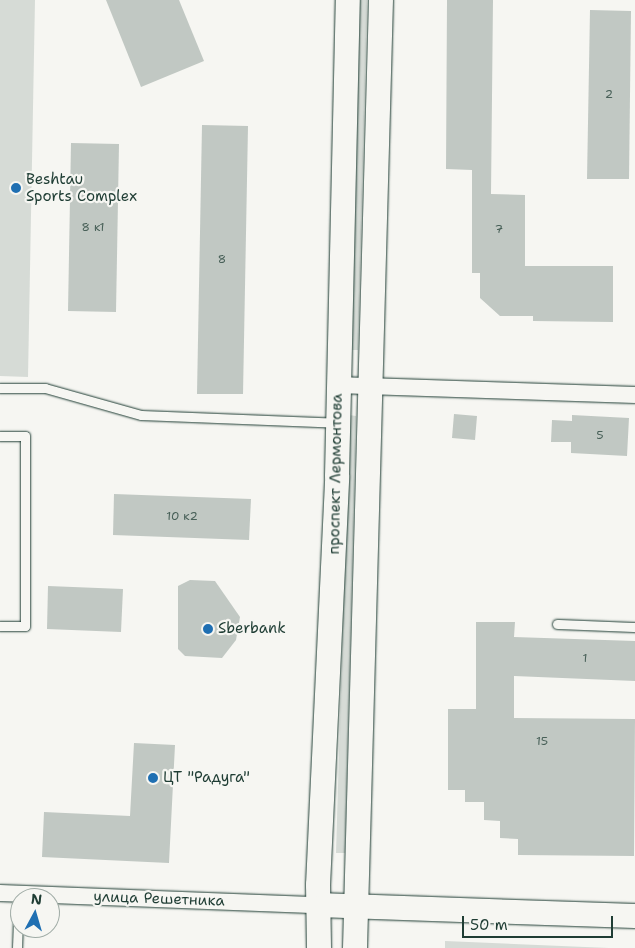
<!DOCTYPE html>
<meta charset="utf-8">
<style>
body{margin:0}
#map{position:relative;width:635px;height:948px;overflow:hidden;background:#f6f6f2;font-family:"Shantell Sans",sans-serif}
div>[style]{position:absolute}
.green>*{inset:0;background:#d6dbd6}
.building>*{inset:0;background:#c1c8c3}
.roads{filter:drop-shadow(0 0 1px #1f3d34) drop-shadow(0 0 1px #1f3d34)}
.lane>*{height:9px;margin:-4.5px;padding:0 4.5px;transform-origin:4.5px;border-radius:4.5px;background:#f6f6f2}
.street>*{height:16px;margin:-8px;padding:0 8px;transform-origin:8px;border-radius:8px;background:#f6f6f2}
.secondary>*{height:24px;margin:-12px;padding:0 12px;transform-origin:12px;border-radius:12px;background:#f6f6f2}
.dots>*{width:14px;height:14px;translate:-50% -50%;box-sizing:border-box;border:2px solid #f6f6f2;border-radius:50%}
span{translate:-50% -50%;white-space:nowrap;text-align:center;line-height:1.15;-webkit-text-stroke:4.5px #f6f6f2;paint-order:stroke}
.number-label{font-size:12px;color:#486058}
.number-label span{-webkit-text-stroke-width:0}
.poi-label{font-size:15px;color:#1f3d34}
.left{translate:0 -50%;text-align:left}
.street-label{font-size:15px;color:#1f3d34}
.north{position:absolute;left:10px;top:888px;width:50px;height:50px;box-sizing:border-box;background:#f6f6f2;border:1px solid #a0aca6;border-radius:50%;rotate:6deg;font-size:14px;font-weight:700;line-height:20px;text-align:center;color:#1f3d34}
.north::after{content:'';display:block;margin:auto;width:18px;height:22px;background:#1f6fb2;clip-path:polygon(50% 0,100% 100%,50% 72%,0 100%)}
.scale{position:absolute;left:462px;top:916px;width:151px;height:22px;box-sizing:border-box;border:2px solid #1f3d34;border-top:0;padding-left:6px;font-size:15px;line-height:18px;white-space:nowrap;color:#1f3d34;-webkit-text-stroke:4px #f6f6f2;paint-order:stroke}
</style>
<div id="map">
<div class="green">
<div style="clip-path:polygon(0 0,35px 0,28px 377px,0 376px)"></div>
<div style="clip-path:polygon(359px 0,367px 0,358px 350px,350px 350px)"></div>
<div style="clip-path:polygon(349px 415px,356px 416px,345px 853px,336px 853px)"></div>
<div style="clip-path:polygon(445px 941px,609px 948px,445px 948px)"></div>
</div>
<div class="building">
<div style="clip-path:polygon(106px 0,179px 0,204px 61px,141px 87px)"></div>
<div style="clip-path:polygon(447px 0,493px 0,491px 194px,525px 195px,525px 266px,613px 266px,613px 322px,533px 321px,533px 316px,500px 316px,480px 298px,480px 273px,472px 273px,472px 170px,446px 169px)"></div>
<div style="clip-path:polygon(590px 10px,631px 11px,629px 179px,587px 179px)"></div>
<div style="clip-path:polygon(202px 125px,248px 126px,243px 394px,197px 394px)"></div>
<div style="clip-path:polygon(71px 143px,119px 144px,116px 312px,68px 311px)"></div>
<div style="clip-path:polygon(454px 414px,477px 416px,475px 440px,452px 438px)"></div>
<div style="clip-path:polygon(572px 415px,629px 418px,627px 456px,571px 453px,571px 442px,551px 442px,552px 420px,572px 421px)"></div>
<div style="clip-path:polygon(114px 494px,251px 499px,249px 540px,113px 535px)"></div>
<div style="clip-path:polygon(190px 580px,215px 581px,240px 617px,236px 640px,222px 658px,185px 656px,178px 649px,178px 586px)"></div>
<div style="clip-path:polygon(48px 586px,123px 589px,121px 632px,47px 629px)"></div>
<div style="clip-path:polygon(476px 622px,515px 622px,514px 637px,635px 641px,635px 681px,514px 676px,514px 718px,635px 719px,634px 856px,518px 855px,518px 839px,500px 838px,500px 821px,484px 820px,484px 802px,465px 802px,465px 790px,448px 790px,448px 709px,476px 709px)"></div>
<div style="clip-path:polygon(134px 743px,175px 745px,169px 863px,42px 857px,44px 812px,130px 816px)"></div>
</div>
<div class="roads">
<div class="lane">
<div style="left:0;top:388px;width:45px"></div>
<div style="left:45px;top:388px;width:100px;rotate:15.7deg"></div>
<div style="left:141px;top:415px;width:196px;rotate:2.3deg"></div>
<div style="left:0;top:436px;width:25px"></div>
<div style="left:25px;top:436px;width:190px;rotate:90deg"></div>
<div style="left:25px;top:626px;width:25px;rotate:180deg"></div>
<div style="left:557px;top:624px;width:78px;rotate:2.2deg"></div>
<div style="left:17px;top:948px;width:54px;rotate:-87.9deg"></div>
</div>
<div class="street">
<div style="left:337px;top:385px;width:298px;rotate:1.9deg"></div>
<div style="left:0;top:893px;width:318px;rotate:2.2deg"></div>
</div>
<div class="secondary">
<div style="left:318px;top:905px;width:317px;rotate:2deg"></div>
<div style="left:319px;top:948px;width:63px;rotate:-90.9deg"></div>
<div style="left:318px;top:885px;width:409px;rotate:-87.3deg"></div>
<div style="left:337px;top:476px;width:476px;rotate:-88.7deg"></div>
<div style="left:355px;top:948px;width:948px;rotate:-88.43deg"></div>
</div>
</div>
<div class="dots">
<div style="left:16px;top:188px;background:#1f6fb2"></div>
<div style="left:208px;top:629px;background:#1f6fb2"></div>
<div style="left:153px;top:778px;background:#1f6fb2"></div>
</div>
<div class="number-label">
<span style="left:609px;top:95px">2</span>
<span style="left:93px;top:228px">8 к1</span>
<span style="left:499px;top:230px">7</span>
<span style="left:222px;top:260px">8</span>
<span style="left:600px;top:436px">5</span>
<span style="left:182px;top:517px">10 к2</span>
<span style="left:585px;top:659px">1</span>
<span style="left:542px;top:742px">15</span>
</div>
<div class="poi-label">
<span class="left" style="left:26px;top:188px">Beshtau<br>Sports Complex</span>
<span class="left" style="left:218px;top:629px">Sberbank</span>
<span class="left" style="left:163px;top:778px">ЦТ "Радуга"</span>
</div>
<div class="street-label">
<span style="left:336px;top:474px;rotate:-89deg">проспект Лермонтова</span>
<span style="left:159px;top:899px;rotate:2deg">улица Решетника</span>
</div>
<div class="north">N</div>
<div class="scale">50 m</div>
</div>
